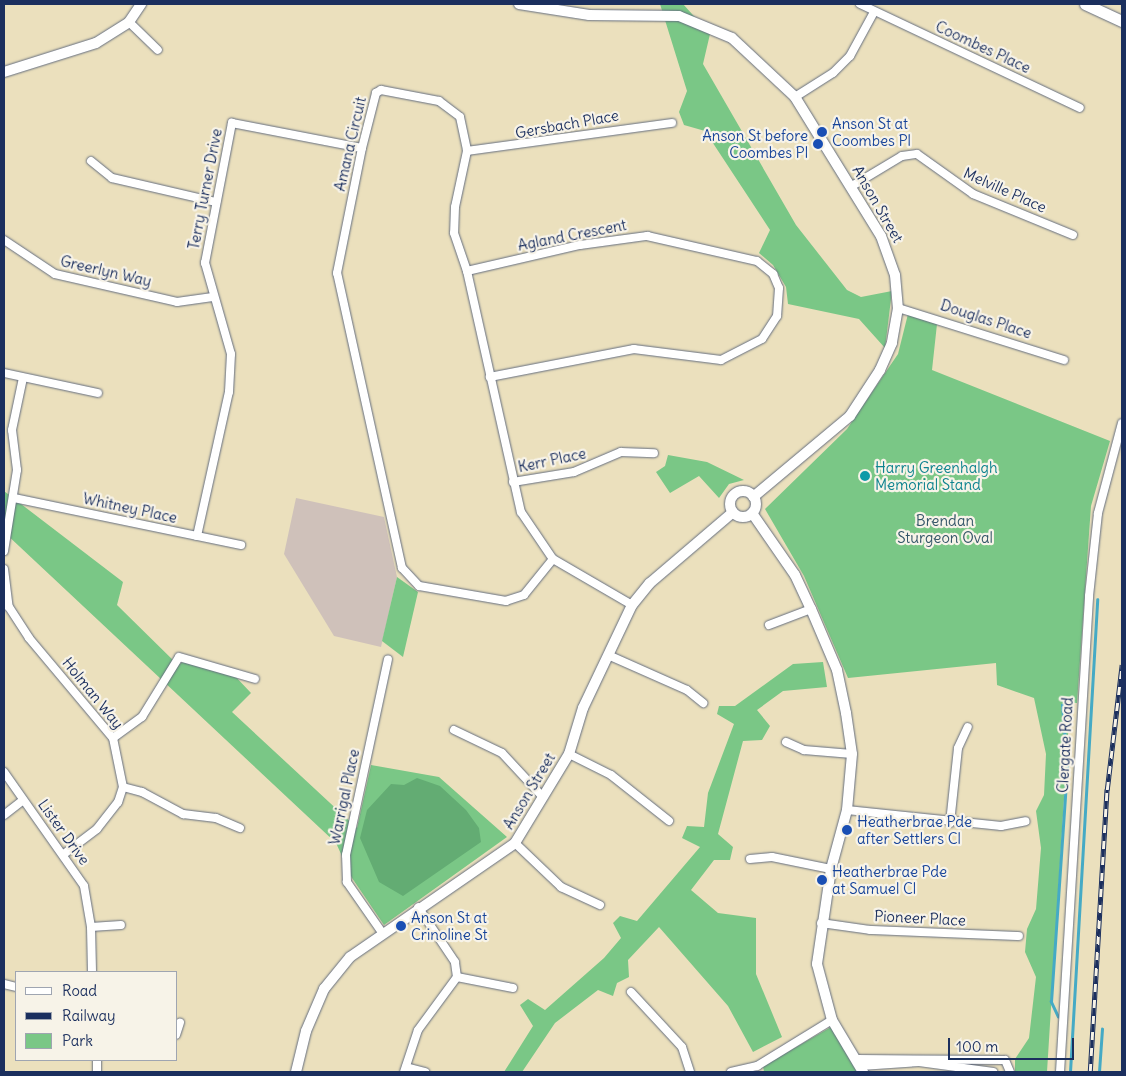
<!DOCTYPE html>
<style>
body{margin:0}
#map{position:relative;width:1126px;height:1076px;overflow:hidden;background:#ebe0bd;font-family:Delius,sans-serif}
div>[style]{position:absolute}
.industrial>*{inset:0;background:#cfc1ba}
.green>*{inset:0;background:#7ac786}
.forest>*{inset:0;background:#63ac73}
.stream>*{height:2.5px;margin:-1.25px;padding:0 1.25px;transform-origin:1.25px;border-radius:1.25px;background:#45aac5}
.roads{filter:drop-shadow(0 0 1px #646d7f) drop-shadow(0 0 1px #646d7f)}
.minor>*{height:8px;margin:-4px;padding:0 4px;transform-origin:4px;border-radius:4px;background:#fff}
.tertiary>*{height:10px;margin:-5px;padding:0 5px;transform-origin:5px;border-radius:5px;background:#fff}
.tertiary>.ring{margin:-5px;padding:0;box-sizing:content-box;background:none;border:10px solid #fff;border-radius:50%}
.secondary>*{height:11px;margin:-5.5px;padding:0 5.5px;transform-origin:5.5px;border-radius:5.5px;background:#fff}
.rail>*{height:4.5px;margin-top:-2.25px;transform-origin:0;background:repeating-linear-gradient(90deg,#f7f3e8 0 8px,#1b2f5e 0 16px);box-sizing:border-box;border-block:1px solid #1b2f5e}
.dots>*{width:14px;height:14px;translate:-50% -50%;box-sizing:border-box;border:2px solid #f7f3e8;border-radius:50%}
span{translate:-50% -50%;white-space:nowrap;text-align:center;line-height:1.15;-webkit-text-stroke:4.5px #f7f3e8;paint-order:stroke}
.street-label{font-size:15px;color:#1b2f5e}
.transit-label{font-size:15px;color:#164399}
.left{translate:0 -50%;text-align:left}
.right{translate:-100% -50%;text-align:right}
.culture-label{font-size:15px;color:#0d838f}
.park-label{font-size:15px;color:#335568}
.frame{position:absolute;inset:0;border:5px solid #1b2f5e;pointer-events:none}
.legend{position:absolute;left:15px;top:971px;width:162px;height:90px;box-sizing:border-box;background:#f7f3e8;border:1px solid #9fa5b1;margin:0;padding:6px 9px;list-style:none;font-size:15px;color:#1b2f5e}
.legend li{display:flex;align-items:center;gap:10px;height:25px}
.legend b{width:25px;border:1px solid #9fa5b1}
.scale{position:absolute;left:948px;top:1038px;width:126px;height:22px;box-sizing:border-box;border:2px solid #1b2f5e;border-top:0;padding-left:6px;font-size:15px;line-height:18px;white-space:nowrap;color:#1b2f5e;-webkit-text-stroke:4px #f7f3e8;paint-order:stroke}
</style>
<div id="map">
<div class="industrial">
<div style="clip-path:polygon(296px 498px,384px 517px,397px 577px,381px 647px,334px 636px,284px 554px)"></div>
</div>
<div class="green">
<div style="clip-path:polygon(660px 4px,683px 4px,710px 34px,703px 64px,796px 225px,847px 290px,861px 297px,892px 291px,885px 348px,859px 319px,788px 304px,786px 287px,773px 265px,759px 253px,770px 230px,705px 131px,684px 125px,679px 112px,687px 91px)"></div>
<div style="clip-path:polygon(908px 314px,937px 324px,932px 370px,1110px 441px,1091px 506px,1077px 703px,1070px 703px,1047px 1072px,1015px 1072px,1015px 1059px,1029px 1038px,1036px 977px,1025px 952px,1027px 929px,1036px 909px,1041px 848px,1036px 811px,1044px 795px,1046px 754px,1034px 698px,997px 685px,996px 663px,848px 678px,804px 576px,765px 509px,847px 429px,898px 354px)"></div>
<div style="clip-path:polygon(668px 455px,707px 462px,744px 480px,729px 484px,719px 498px,699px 476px,670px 493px,656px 472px,665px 466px)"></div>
<div style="clip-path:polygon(4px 491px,123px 582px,117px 605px,178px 665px,183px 662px,234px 675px,251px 693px,232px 712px,357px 828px,371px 765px,439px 777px,507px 837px,384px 925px,352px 878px,336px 843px,4px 532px)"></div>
<div style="clip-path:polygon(397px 577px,418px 592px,403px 657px,382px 641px)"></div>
<div style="clip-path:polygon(823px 662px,827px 687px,783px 691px,757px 710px,770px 726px,762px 740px,743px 741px,718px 834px,733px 847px,730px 860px,714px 860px,691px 890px,718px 913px,756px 918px,756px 974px,782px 1037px,753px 1052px,728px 1006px,659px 927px,628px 960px,629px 977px,617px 983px,613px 996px,598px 990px,555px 1023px,522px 1072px,504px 1072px,533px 1026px,520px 1005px,528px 999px,545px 1010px,604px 958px,621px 938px,613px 923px,620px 916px,637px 921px,700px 847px,682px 838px,687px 826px,704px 827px,708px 793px,734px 724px,717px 714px,719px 706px,735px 706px,793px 664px)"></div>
<div style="clip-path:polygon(831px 1027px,857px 1072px,764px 1072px,763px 1066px)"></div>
</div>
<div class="forest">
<div style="clip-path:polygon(417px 778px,440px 786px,466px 810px,479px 828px,481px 842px,403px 896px,379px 882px,360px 838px,367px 810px,391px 784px,404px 785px)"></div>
</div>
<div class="stream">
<div style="left:1058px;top:1017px;width:17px;rotate:-115deg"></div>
<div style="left:1051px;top:1002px;width:237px;rotate:-86.1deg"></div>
<div style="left:1067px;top:766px;width:61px;rotate:-94.7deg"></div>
<div style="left:1070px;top:1072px;width:473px;rotate:-86.7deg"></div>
<div style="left:1099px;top:1072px;width:43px;rotate:-86deg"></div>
</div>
<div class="roads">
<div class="minor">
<div style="left:860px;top:4px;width:243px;rotate:25.3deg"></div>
<div style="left:129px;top:22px;width:40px;rotate:44deg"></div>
<div style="left:795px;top:97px;width:45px;rotate:-32.3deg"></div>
<div style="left:833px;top:73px;width:24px;rotate:-45deg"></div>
<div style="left:850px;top:56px;width:50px;rotate:-61.4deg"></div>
<div style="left:467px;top:151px;width:207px;rotate:-7.8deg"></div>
<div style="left:91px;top:161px;width:27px;rotate:39deg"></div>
<div style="left:112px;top:178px;width:107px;rotate:13deg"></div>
<div style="left:852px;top:186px;width:58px;rotate:-31deg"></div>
<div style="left:902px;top:156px;width:15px;rotate:-8deg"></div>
<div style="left:917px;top:154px;width:69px;rotate:35.5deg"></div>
<div style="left:973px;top:194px;width:108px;rotate:22.3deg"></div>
<div style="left:4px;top:240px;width:61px;rotate:33.7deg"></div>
<div style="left:55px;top:274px;width:125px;rotate:12.9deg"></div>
<div style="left:177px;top:302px;width:36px;rotate:-8deg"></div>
<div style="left:467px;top:271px;width:116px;rotate:-13deg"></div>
<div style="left:580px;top:245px;width:68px;rotate:-7.7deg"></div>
<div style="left:647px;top:236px;width:113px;rotate:12.8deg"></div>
<div style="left:757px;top:261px;width:21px;rotate:39deg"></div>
<div style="left:773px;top:274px;width:15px;rotate:67deg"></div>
<div style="left:779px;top:288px;width:28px;rotate:94deg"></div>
<div style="left:777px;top:316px;width:27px;rotate:123deg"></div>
<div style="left:762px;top:339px;width:46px;rotate:152.9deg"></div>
<div style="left:721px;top:360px;width:88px;rotate:-172.8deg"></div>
<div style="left:634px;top:349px;width:147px;rotate:169deg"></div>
<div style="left:898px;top:308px;width:174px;rotate:17.4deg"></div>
<div style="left:4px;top:373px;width:96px;rotate:12deg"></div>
<div style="left:513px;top:482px;width:62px;rotate:-9.3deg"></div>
<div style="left:574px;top:472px;width:51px;rotate:-23.1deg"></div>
<div style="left:621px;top:452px;width:33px;rotate:2deg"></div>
<div style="left:14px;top:498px;width:232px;rotate:11.7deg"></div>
<div style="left:197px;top:536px;width:148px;rotate:-77.5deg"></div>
<div style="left:229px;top:392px;width:38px;rotate:-87deg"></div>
<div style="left:231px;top:354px;width:95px;rotate:-105.9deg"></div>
<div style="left:205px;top:263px;width:143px;rotate:-79.1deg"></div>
<div style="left:232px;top:123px;width:132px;rotate:10.9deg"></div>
<div style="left:4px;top:551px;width:82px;rotate:-80.9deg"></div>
<div style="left:17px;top:470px;width:40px;rotate:-97.1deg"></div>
<div style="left:12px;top:430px;width:53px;rotate:-78.1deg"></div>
<div style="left:553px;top:559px;width:46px;rotate:128.9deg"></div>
<div style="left:524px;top:595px;width:19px;rotate:162deg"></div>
<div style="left:506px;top:601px;width:88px;rotate:-170.2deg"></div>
<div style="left:419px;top:586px;width:25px;rotate:-133deg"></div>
<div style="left:402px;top:568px;width:302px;rotate:-102.4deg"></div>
<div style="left:337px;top:273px;width:127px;rotate:-78.7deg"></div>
<div style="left:362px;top:148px;width:57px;rotate:-75.7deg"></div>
<div style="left:376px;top:93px;width:6px;rotate:-31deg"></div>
<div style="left:381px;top:90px;width:59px;rotate:10.7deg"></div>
<div style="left:439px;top:101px;width:26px;rotate:37deg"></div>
<div style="left:460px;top:117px;width:35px;rotate:78deg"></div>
<div style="left:467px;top:151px;width:57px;rotate:102.1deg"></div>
<div style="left:455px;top:207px;width:26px;rotate:92deg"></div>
<div style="left:454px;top:233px;width:40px;rotate:71.1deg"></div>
<div style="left:467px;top:271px;width:247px;rotate:77.4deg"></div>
<div style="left:521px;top:512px;width:57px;rotate:55.8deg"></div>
<div style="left:553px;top:559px;width:91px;rotate:30.2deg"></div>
<div style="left:4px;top:569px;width:38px;rotate:83deg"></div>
<div style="left:9px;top:607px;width:37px;rotate:57deg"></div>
<div style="left:29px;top:638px;width:131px;rotate:50deg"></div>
<div style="left:113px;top:738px;width:50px;rotate:78.5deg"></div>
<div style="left:123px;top:787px;width:16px;rotate:108deg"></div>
<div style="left:118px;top:802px;width:34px;rotate:128deg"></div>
<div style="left:97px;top:829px;width:41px;rotate:142.9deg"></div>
<div style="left:769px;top:625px;width:45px;rotate:-20.9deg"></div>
<div style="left:608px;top:655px;width:86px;rotate:23.9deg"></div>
<div style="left:687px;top:690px;width:21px;rotate:39deg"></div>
<div style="left:454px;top:730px;width:53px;rotate:25.6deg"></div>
<div style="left:502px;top:753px;width:59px;rotate:47.1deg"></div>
<div style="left:113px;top:738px;width:36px;rotate:-36deg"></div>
<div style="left:142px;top:717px;width:70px;rotate:-58.3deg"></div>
<div style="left:179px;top:657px;width:79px;rotate:16.1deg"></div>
<div style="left:786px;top:742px;width:20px;rotate:24deg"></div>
<div style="left:804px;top:750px;width:48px;rotate:4.8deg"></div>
<div style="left:569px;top:754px;width:47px;rotate:26.6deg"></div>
<div style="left:611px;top:775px;width:74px;rotate:38.4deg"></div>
<div style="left:4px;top:772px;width:139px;rotate:54.9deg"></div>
<div style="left:84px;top:886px;width:42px;rotate:80.3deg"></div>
<div style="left:91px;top:927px;width:45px;rotate:88.7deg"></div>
<div style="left:123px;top:787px;width:20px;rotate:15deg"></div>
<div style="left:142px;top:792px;width:47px;rotate:28.2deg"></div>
<div style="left:183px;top:814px;width:33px;rotate:7deg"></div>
<div style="left:216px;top:818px;width:26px;rotate:23deg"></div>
<div style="left:847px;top:810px;width:155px;rotate:5.9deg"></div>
<div style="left:1001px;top:826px;width:25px;rotate:-11deg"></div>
<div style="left:4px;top:815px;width:24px;rotate:-38deg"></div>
<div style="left:950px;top:823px;width:75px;rotate:-83.9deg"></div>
<div style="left:958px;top:748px;width:23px;rotate:-65deg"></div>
<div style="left:515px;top:843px;width:64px;rotate:43.7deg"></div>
<div style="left:561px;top:887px;width:43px;rotate:24.8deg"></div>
<div style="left:750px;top:859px;width:22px;rotate:-5deg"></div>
<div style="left:772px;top:857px;width:60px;rotate:11.5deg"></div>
<div style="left:821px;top:923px;width:49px;rotate:8.1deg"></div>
<div style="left:870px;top:930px;width:149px;rotate:2.3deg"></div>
<div style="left:91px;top:927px;width:30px;rotate:-4deg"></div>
<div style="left:381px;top:931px;width:60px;rotate:-124.8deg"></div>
<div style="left:347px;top:882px;width:27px;rotate:-92deg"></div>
<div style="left:346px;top:855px;width:200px;rotate:-77.9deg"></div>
<div style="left:457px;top:977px;width:57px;rotate:11.1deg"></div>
<div style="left:4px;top:984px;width:12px;rotate:14deg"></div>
<div style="left:631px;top:992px;width:75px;rotate:47.2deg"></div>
<div style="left:682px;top:1047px;width:26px;rotate:72deg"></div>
<div style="left:176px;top:1035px;width:13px;rotate:-72deg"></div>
<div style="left:857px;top:1059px;width:148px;rotate:0.4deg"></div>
<div style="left:1005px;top:1060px;width:13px;rotate:67deg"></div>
<div style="left:97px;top:1060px;width:12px;rotate:90deg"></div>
<div style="left:861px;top:1066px;width:58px;rotate:-3.9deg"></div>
<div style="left:919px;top:1062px;width:75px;rotate:7.7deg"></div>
<div style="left:406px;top:1067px;width:20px;rotate:15deg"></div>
<div style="left:404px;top:1072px;width:44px;rotate:-71.6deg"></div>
<div style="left:418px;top:1030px;width:66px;rotate:-53.7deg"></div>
<div style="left:457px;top:977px;width:15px;rotate:-98deg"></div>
<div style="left:455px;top:962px;width:66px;rotate:-123.9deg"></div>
<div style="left:731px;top:1072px;width:27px;rotate:-13deg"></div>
<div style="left:757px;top:1066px;width:88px;rotate:-31.5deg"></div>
<div style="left:1060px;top:1072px;width:477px;rotate:-86.5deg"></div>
<div style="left:1089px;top:596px;width:83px;rotate:-83.8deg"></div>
<div style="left:1098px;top:513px;width:93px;rotate:-75.1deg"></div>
</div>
<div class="tertiary">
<div style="left:519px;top:4px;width:71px;rotate:8.9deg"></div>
<div style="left:589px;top:15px;width:90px;rotate:0.6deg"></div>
<div style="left:679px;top:16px;width:57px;rotate:22.5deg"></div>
<div style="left:732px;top:38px;width:86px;rotate:43.1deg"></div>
<div style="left:795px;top:97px;width:163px;rotate:58.3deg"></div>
<div style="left:881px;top:236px;width:41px;rotate:70.3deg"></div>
<div style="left:895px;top:275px;width:33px;rotate:85deg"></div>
<div style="left:898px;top:308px;width:36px;rotate:100deg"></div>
<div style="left:892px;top:343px;width:30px;rotate:114deg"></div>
<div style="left:880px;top:370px;width:55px;rotate:123.1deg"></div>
<div style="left:850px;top:416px;width:126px;rotate:140.1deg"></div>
<div style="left:4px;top:72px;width:96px;rotate:-17.5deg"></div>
<div style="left:96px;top:43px;width:39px;rotate:-32deg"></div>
<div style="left:129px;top:22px;width:22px;rotate:-56deg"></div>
<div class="ring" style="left:730px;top:491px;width:16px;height:16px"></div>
<div style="left:752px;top:513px;width:75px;rotate:55.3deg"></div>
<div style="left:795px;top:575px;width:38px;rotate:65deg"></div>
<div style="left:811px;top:609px;width:66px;rotate:66.9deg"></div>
<div style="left:837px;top:670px;width:44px;rotate:78.2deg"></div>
<div style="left:846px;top:713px;width:41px;rotate:81.7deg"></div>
<div style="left:852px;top:754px;width:56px;rotate:95.1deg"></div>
<div style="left:847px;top:810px;width:61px;rotate:105.2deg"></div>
<div style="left:831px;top:869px;width:96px;rotate:98.4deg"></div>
<div style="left:817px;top:964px;width:58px;rotate:75deg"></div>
<div style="left:832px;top:1020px;width:61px;rotate:59.2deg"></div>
<div style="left:296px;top:1072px;width:42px;rotate:-76.3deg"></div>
<div style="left:306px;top:1031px;width:46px;rotate:-66.8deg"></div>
<div style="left:324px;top:989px;width:41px;rotate:-50.9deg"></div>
<div style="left:350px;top:957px;width:201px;rotate:-34.6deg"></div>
<div style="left:515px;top:843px;width:104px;rotate:-58.8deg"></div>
<div style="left:569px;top:754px;width:48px;rotate:-73.1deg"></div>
<div style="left:583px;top:708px;width:114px;rotate:-64.6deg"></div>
<div style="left:632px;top:605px;width:28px;rotate:-51deg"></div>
<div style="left:650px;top:583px;width:109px;rotate:-40.5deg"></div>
</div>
<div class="secondary">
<div style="left:1085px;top:4px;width:41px;rotate:24.7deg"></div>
</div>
</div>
<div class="rail">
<div style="left:1090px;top:1072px;width:283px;rotate:-86.6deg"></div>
<div style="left:1107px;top:790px;width:126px;rotate:-83.2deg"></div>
</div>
<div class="dots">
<div style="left:822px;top:132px;background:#1a4fb4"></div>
<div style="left:818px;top:144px;background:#1a4fb4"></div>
<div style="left:865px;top:476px;background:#0f9aa8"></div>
<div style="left:847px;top:830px;background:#1a4fb4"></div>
<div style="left:822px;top:880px;background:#1a4fb4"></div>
<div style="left:401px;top:926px;background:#1a4fb4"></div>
</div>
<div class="street-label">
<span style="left:983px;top:47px;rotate:25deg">Coombes Place</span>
<span style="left:567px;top:124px;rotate:-10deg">Gersbach Place</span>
<span style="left:350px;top:144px;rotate:-77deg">Amana Circuit</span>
<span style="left:205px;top:189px;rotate:-79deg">Terry Turner Drive</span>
<span style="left:1005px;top:190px;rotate:24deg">Melville Place</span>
<span style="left:878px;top:204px;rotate:60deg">Anson Street</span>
<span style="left:572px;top:235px;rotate:-11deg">Agland Crescent</span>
<span style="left:106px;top:271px;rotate:13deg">Greerlyn Way</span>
<span style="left:986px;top:319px;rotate:18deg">Douglas Place</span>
<span style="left:552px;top:460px;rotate:-12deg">Kerr Place</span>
<span style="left:130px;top:508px;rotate:12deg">Whitney Place</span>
<span style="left:93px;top:693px;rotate:51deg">Holman Way</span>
<span style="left:1065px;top:745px;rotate:-87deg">Clergate Road</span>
<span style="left:529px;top:791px;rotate:-59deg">Anson Street</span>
<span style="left:344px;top:797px;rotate:-78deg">Warrigal Place</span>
<span style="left:64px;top:832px;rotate:54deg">Lister Drive</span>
<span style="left:920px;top:918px;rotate:3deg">Pioneer Place</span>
</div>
<div class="transit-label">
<span class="left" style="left:832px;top:132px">Anson St at<br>Coombes Pl</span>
<span class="right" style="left:808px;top:144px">Anson St before<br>Coombes Pl</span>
<span class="left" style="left:857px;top:830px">Heatherbrae Pde<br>after Settlers Cl</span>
<span class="left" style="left:832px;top:880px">Heatherbrae Pde<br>at Samuel Cl</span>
<span class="left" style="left:411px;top:926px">Anson St at<br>Crinoline St</span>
</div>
<div class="culture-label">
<span class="left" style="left:875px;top:476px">Harry Greenhalgh<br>Memorial Stand</span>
</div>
<div class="park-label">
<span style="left:945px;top:529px">Brendan<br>Sturgeon Oval</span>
</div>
<div class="frame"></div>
<ul class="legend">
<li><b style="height:6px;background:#fff"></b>Road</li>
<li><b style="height:6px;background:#1b2f5e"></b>Railway</li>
<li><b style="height:14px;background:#7ac786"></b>Park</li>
</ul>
<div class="scale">100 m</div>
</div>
